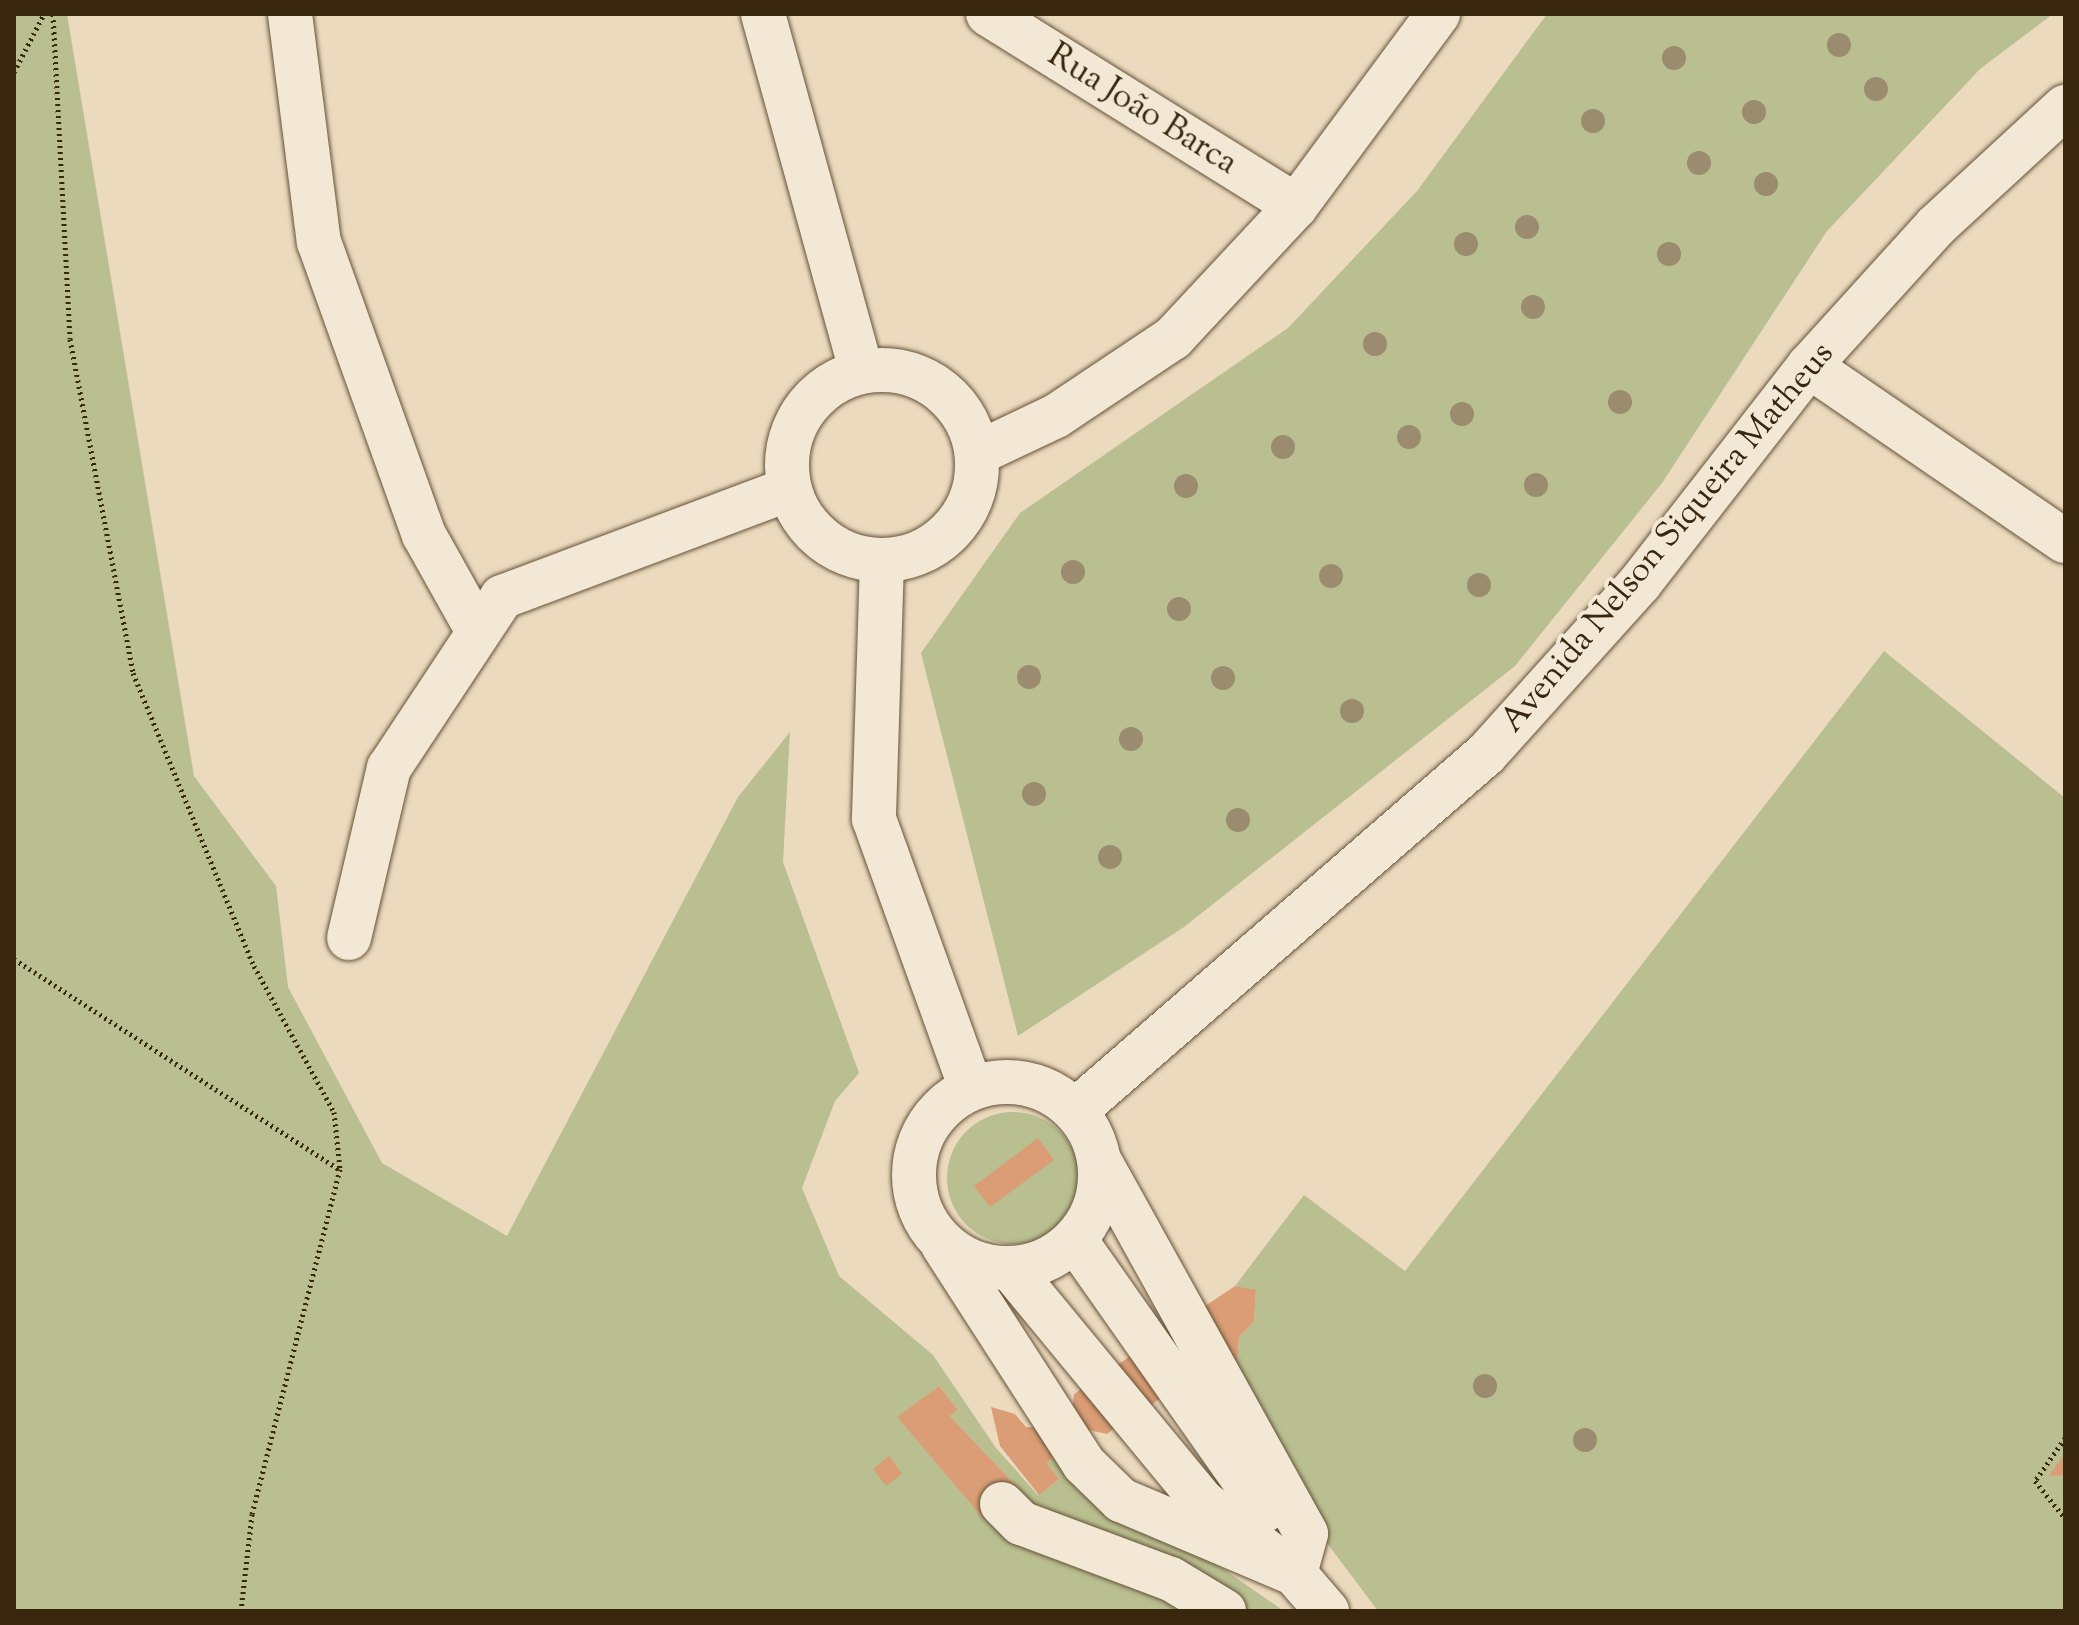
<!DOCTYPE html>
<meta charset="utf-8">
<style>
body{margin:0}
#map{position:relative;width:2079px;height:1625px;overflow:hidden;background:#ecdabe;font-family:"Sorts Mill Goudy",serif}
div>[style]{position:absolute}
.green>*{inset:0;background:#b9bf90}
.round{border-radius:50%}
.building>*{inset:0;background:#da9d76}
.path>*{height:5px;margin-top:-2.5px;transform-origin:0;background:repeating-linear-gradient(90deg,#38260d 0 2px,transparent 0 6px)}
.roads{filter:drop-shadow(0 0 2px #655339) drop-shadow(0 0 2px #655339)}
.minor>*{height:44px;margin:-22px;padding:0 22px;transform-origin:22px;border-radius:22px;background:#f3e7d5}
.minor>.ring{margin:-22px;padding:0;box-sizing:content-box;background:none;border:44px solid #f3e7d5;border-radius:50%}
.trees>*{width:24px;height:24px;margin:-12px;border-radius:50%;background:#9b8c6f}
span{translate:-50% -50%;white-space:nowrap;text-align:center;line-height:1.15;-webkit-text-stroke:8px #f3e7d5;paint-order:stroke}
.street-label{font-size:34px;color:#38260d}
.frame{position:absolute;inset:0;border:16px solid #38260d;pointer-events:none}
</style>
<div id="map">
<div class="green">
<div style="clip-path:polygon(evenodd,14px 14px,67px 14px,194px 776px,276px 886px,288px 987px,382px 1163px,507px 1236px,738px 797px,790px 732px,783px 862px,859px 1073px,835px 1101px,802px 1188px,839px 1276px,933px 1355px,996px 1448px,1038px 1495px,1059px 1479px,1047px 1463px,1058px 1454px,1284px 1611px,14px 1611px,14px 14px,939px 1386px,958px 1410px,950px 1416px,1019px 1489px,986px 1519px,898px 1417px,939px 1386px)"></div>
<div style="clip-path:polygon(1547px 14px,2053px 14px,1980px 69px,1827px 231px,1662px 483px,1515px 666px,1184px 927px,1018px 1036px,921px 653px,1020px 513px,1288px 328px,1417px 191px)"></div>
<div style="clip-path:polygon(1884px 651px,2065px 798px,2065px 1611px,1378px 1611px,1321px 1535px,1237px 1366px,1239px 1337px,1254px 1322px,1256px 1291px,1235px 1286px,1304px 1195px,1405px 1271px)"></div>
<div class="round" style="left:947px;top:1112px;width:132px;height:132px"></div>
</div>
<div class="building">
<div style="clip-path:polygon(1038px 1138px,1054px 1160px,990px 1207px,974px 1186px)"></div>
<div style="clip-path:polygon(1235px 1286px,1256px 1290px,1254px 1322px,1239px 1337px,1237px 1366px,1166px 1394px,1151px 1405px,1146px 1427px,1122px 1422px,1107px 1434px,1071px 1426px,1074px 1394px)"></div>
<div style="clip-path:polygon(939px 1386px,958px 1410px,950px 1416px,1019px 1489px,985px 1520px,897px 1417px)"></div>
<div style="clip-path:polygon(991px 1407px,1015px 1414px,1026px 1427px,1050px 1428px,1065px 1448px,1047px 1463px,1059px 1479px,1039px 1495px,1000px 1446px)"></div>
<div style="clip-path:polygon(2065px 1453px,2065px 1475px,2049px 1476px)"></div>
<div style="clip-path:polygon(889px 1456px,902px 1474px,886px 1486px,873px 1469px)"></div>
</div>
<div class="path">
<div style="left:53px;top:14px;width:325px;rotate:87deg"></div>
<div style="left:70px;top:339px;width:340px;rotate:79.3deg"></div>
<div style="left:133px;top:673px;width:317px;rotate:67.6deg"></div>
<div style="left:254px;top:966px;width:166px;rotate:61.3deg"></div>
<div style="left:334px;top:1112px;width:57px;rotate:84deg"></div>
<div style="left:340px;top:1169px;width:356px;rotate:104.3deg"></div>
<div style="left:252px;top:1514px;width:98px;rotate:96.5deg"></div>
<div style="left:14px;top:72px;width:65px;rotate:-62.7deg"></div>
<div style="left:14px;top:959px;width:387px;rotate:32.9deg"></div>
<div style="left:2065px;top:1438px;width:52px;rotate:124.9deg"></div>
<div style="left:2035px;top:1481px;width:48px;rotate:51deg"></div>
</div>
<div class="roads">
<div class="minor">
<div style="left:290px;top:14px;width:230px;rotate:82.8deg"></div>
<div style="left:319px;top:242px;width:311px;rotate:70.3deg"></div>
<div style="left:424px;top:535px;width:109px;rotate:60.8deg"></div>
<div style="left:763px;top:14px;width:369px;rotate:74.6deg"></div>
<div style="left:988px;top:14px;width:363px;rotate:31.9deg"></div>
<div style="left:1809px;top:366px;width:310px;rotate:34.4deg"></div>
<div class="ring" style="left:787px;top:370px;width:146px;height:146px"></div>
<div style="left:978px;top:453px;width:86px;rotate:-25.4deg"></div>
<div style="left:1056px;top:416px;width:141px;rotate:-33.7deg"></div>
<div style="left:1173px;top:338px;width:180px;rotate:-47deg"></div>
<div style="left:1296px;top:206px;width:239px;rotate:-53.5deg"></div>
<div style="left:882px;top:561px;width:258px;rotate:91.8deg"></div>
<div style="left:874px;top:819px;width:286px;rotate:70.2deg"></div>
<div style="left:349px;top:938px;width:175px;rotate:-76.8deg"></div>
<div style="left:389px;top:768px;width:205px;rotate:-56.5deg"></div>
<div style="left:502px;top:597px;width:307px;rotate:-20.6deg"></div>
<div class="ring" style="left:914px;top:1082px;width:142px;height:142px"></div>
<div style="left:1075px;top:1111px;width:544px;rotate:-40.98deg"></div>
<div style="left:1486px;top:754px;width:230px;rotate:-48deg"></div>
<div style="left:1640px;top:583px;width:275px;rotate:-52.1deg"></div>
<div style="left:1809px;top:366px;width:189px;rotate:-47.8deg"></div>
<div style="left:1936px;top:226px;width:176px;rotate:-42.7deg"></div>
<div style="left:1099px;top:1160px;width:427px;rotate:61deg"></div>
<div style="left:1306px;top:1534px;width:41px;rotate:105.4deg"></div>
<div style="left:1075px;top:1240px;width:330px;rotate:54.9deg"></div>
<div style="left:943px;top:1245px;width:260px;rotate:57.2deg"></div>
<div style="left:1084px;top:1464px;width:52px;rotate:44.2deg"></div>
<div style="left:1121px;top:1500px;width:189px;rotate:23deg"></div>
<div style="left:1010px;top:1268px;width:302px;rotate:50.5deg"></div>
<div style="left:1202px;top:1501px;width:118px;rotate:38.1deg"></div>
<div style="left:1295px;top:1574px;width:49px;rotate:49.1deg"></div>
<div style="left:1002px;top:1504px;width:27px;rotate:45deg"></div>
<div style="left:1021px;top:1523px;width:160px;rotate:20.5deg"></div>
<div style="left:1171px;top:1579px;width:62px;rotate:31.1deg"></div>
</div>
</div>
<div class="trees">
<div style="left:1839px;top:45px"></div>
<div style="left:1674px;top:58px"></div>
<div style="left:1876px;top:89px"></div>
<div style="left:1754px;top:112px"></div>
<div style="left:1593px;top:121px"></div>
<div style="left:1699px;top:163px"></div>
<div style="left:1766px;top:184px"></div>
<div style="left:1527px;top:227px"></div>
<div style="left:1466px;top:244px"></div>
<div style="left:1669px;top:254px"></div>
<div style="left:1533px;top:307px"></div>
<div style="left:1375px;top:344px"></div>
<div style="left:1620px;top:402px"></div>
<div style="left:1462px;top:414px"></div>
<div style="left:1409px;top:437px"></div>
<div style="left:1283px;top:447px"></div>
<div style="left:1536px;top:485px"></div>
<div style="left:1186px;top:486px"></div>
<div style="left:1073px;top:572px"></div>
<div style="left:1331px;top:576px"></div>
<div style="left:1479px;top:585px"></div>
<div style="left:1179px;top:609px"></div>
<div style="left:1029px;top:677px"></div>
<div style="left:1223px;top:678px"></div>
<div style="left:1352px;top:711px"></div>
<div style="left:1131px;top:739px"></div>
<div style="left:1034px;top:794px"></div>
<div style="left:1238px;top:820px"></div>
<div style="left:1110px;top:857px"></div>
<div style="left:1485px;top:1386px"></div>
<div style="left:1585px;top:1440px"></div>
</div>
<div class="street-label">
<span style="left:1142px;top:110px;rotate:32deg">Rua João Barca</span>
<span style="left:1668px;top:538px;rotate:-50deg">Avenida Nelson Siqueira Matheus</span>
</div>
<div class="frame"></div>
</div>
